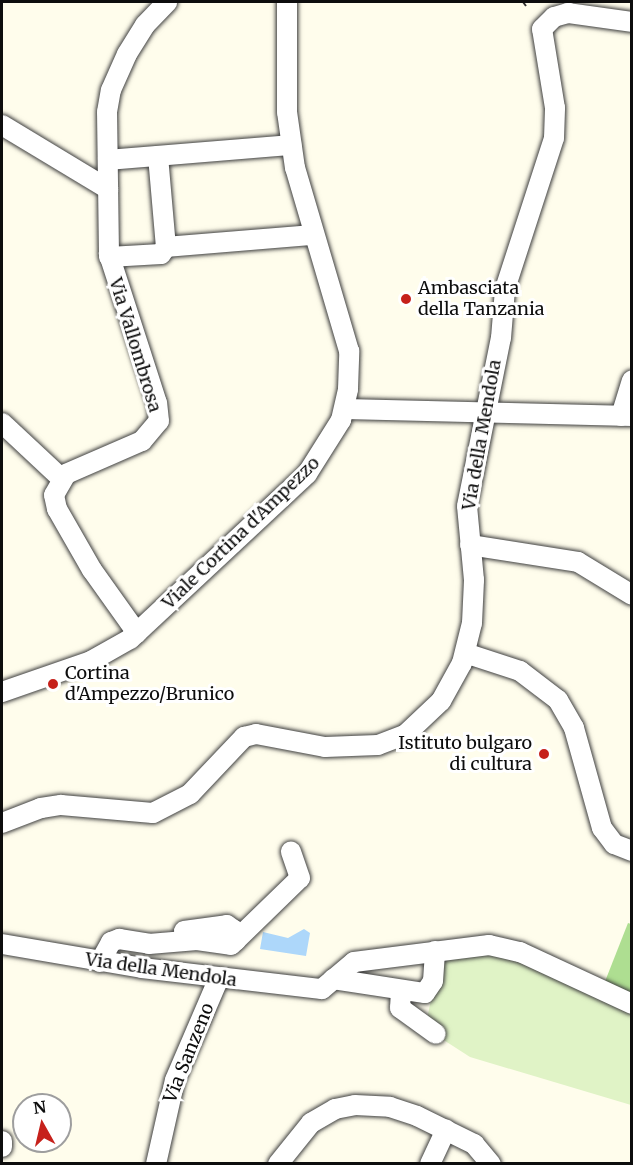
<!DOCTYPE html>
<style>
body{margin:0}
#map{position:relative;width:633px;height:1165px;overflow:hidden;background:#fffdec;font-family:Merriweather,serif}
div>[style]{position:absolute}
.forest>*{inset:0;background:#aede91}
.pitch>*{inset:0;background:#e0f3c6}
.water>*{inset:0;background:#add7fa}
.path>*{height:2px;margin-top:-1px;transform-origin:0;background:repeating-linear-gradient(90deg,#2f2f2f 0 6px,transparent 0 9px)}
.roads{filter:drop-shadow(0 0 2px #404040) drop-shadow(0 0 2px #404040)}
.minor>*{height:20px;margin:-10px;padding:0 10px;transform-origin:10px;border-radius:10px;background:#fff}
.dots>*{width:16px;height:16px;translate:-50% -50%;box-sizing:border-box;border:3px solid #fff;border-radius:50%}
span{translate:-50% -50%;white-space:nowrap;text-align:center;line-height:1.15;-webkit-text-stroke:6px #fff;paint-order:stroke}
.poi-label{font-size:18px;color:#0d0d0d}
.left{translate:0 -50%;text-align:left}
.right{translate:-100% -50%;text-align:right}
.street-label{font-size:18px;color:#0d0d0d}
.frame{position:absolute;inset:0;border:3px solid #0d0d0d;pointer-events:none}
.north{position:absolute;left:12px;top:1093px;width:60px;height:60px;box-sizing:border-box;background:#fff;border:2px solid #9e9e9e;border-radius:50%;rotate:352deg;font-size:16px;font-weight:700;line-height:24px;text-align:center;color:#0d0d0d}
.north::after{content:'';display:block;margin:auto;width:21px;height:27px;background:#c6211b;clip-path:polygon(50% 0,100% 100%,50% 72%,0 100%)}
</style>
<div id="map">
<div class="forest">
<div style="clip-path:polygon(628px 923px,631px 924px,631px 992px,604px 984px)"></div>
</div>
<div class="pitch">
<div style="clip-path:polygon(453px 951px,508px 954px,631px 1001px,631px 1105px,470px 1057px,425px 1028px,437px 972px)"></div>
</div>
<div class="water">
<div style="clip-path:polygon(304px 929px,310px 933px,306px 956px,260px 949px,263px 932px,288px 938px)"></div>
</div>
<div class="path">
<div style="left:523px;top:2px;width:5px;rotate:53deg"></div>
</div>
<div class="roads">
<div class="minor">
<div style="left:2px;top:125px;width:124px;rotate:31.1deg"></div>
<div style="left:158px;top:156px;width:91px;rotate:85deg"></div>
<div style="left:108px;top:160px;width:184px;rotate:-4.7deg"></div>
<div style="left:109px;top:257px;width:52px;rotate:-3.3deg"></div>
<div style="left:161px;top:254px;width:9px;rotate:-54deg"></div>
<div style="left:166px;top:247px;width:147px;rotate:-4.7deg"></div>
<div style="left:345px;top:409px;width:287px;rotate:1.4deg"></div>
<div style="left:621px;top:416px;width:37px;rotate:-73deg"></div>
<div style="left:2px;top:423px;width:81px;rotate:43deg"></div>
<div style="left:470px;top:545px;width:109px;rotate:8.9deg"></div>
<div style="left:578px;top:562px;width:63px;rotate:31.4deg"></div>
<div style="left:137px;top:633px;width:77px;rotate:-125.5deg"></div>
<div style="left:92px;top:570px;width:70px;rotate:-119.8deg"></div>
<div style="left:57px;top:509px;width:14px;rotate:-102deg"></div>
<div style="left:54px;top:495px;width:24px;rotate:-60deg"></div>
<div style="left:66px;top:474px;width:83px;rotate:-23.5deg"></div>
<div style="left:142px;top:441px;width:26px;rotate:-50deg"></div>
<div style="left:159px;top:421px;width:18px;rotate:-96deg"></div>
<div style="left:157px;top:403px;width:157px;rotate:-107.9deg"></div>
<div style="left:109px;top:254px;width:142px;rotate:-90.8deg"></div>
<div style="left:107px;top:112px;width:22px;rotate:-80deg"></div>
<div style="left:111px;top:90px;width:39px;rotate:-66deg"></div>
<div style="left:127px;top:54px;width:34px;rotate:-58deg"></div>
<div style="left:145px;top:25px;width:32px;rotate:-46deg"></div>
<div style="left:465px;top:653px;width:58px;rotate:18.1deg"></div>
<div style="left:520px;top:671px;width:48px;rotate:37.3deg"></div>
<div style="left:558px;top:700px;width:32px;rotate:60deg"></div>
<div style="left:574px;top:728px;width:104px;rotate:74.4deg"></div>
<div style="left:602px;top:828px;width:20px;rotate:53deg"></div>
<div style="left:614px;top:844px;width:19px;rotate:21deg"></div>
<div style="left:2px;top:692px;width:94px;rotate:-19.2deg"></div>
<div style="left:91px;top:661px;width:45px;rotate:-29.4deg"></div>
<div style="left:130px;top:639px;width:242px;rotate:-43deg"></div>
<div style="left:307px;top:474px;width:64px;rotate:-57.8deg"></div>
<div style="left:341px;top:420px;width:32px;rotate:-77deg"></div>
<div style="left:348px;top:389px;width:38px;rotate:-88deg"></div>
<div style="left:349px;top:351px;width:191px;rotate:-106.4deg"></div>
<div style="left:295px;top:168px;width:57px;rotate:-98.1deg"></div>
<div style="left:287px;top:112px;width:110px;rotate:-90deg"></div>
<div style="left:2px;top:823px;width:42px;rotate:-21deg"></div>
<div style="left:41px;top:808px;width:20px;rotate:-9deg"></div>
<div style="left:61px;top:805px;width:92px;rotate:5deg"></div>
<div style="left:153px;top:813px;width:42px;rotate:-27.2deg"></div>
<div style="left:190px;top:794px;width:79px;rotate:-46.5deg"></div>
<div style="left:244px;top:737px;width:12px;rotate:-14deg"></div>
<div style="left:256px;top:734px;width:70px;rotate:10.7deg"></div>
<div style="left:325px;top:747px;width:53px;rotate:-2.2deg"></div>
<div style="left:378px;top:745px;width:30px;rotate:-21deg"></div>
<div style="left:406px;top:734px;width:48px;rotate:-43.3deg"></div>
<div style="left:441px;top:701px;width:43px;rotate:-61.1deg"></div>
<div style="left:462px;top:663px;width:41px;rotate:-76deg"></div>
<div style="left:472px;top:623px;width:43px;rotate:-87.3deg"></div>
<div style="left:474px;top:580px;width:74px;rotate:-95.4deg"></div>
<div style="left:467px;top:506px;width:171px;rotate:-78.6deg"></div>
<div style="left:501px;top:338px;width:49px;rotate:-85.3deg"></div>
<div style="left:505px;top:289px;width:159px;rotate:-72deg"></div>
<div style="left:554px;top:138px;width:30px;rotate:-88deg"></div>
<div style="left:555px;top:108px;width:80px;rotate:-99.3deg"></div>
<div style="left:542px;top:29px;width:17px;rotate:-45deg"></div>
<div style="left:554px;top:17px;width:15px;rotate:-16deg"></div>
<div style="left:568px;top:13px;width:65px;rotate:8deg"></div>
<div style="left:184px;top:931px;width:43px;rotate:-7.9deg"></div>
<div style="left:227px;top:925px;width:9px;rotate:36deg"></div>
<div style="left:234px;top:930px;width:11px;rotate:80deg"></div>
<div style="left:2px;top:944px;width:142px;rotate:9.7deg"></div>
<div style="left:142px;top:968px;width:181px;rotate:6.7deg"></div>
<div style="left:322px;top:989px;width:42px;rotate:-40.2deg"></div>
<div style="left:354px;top:962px;width:136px;rotate:-7.2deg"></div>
<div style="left:489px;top:945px;width:32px;rotate:13deg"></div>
<div style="left:520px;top:952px;width:123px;rotate:24.9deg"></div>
<div style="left:100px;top:962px;width:23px;rotate:-61deg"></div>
<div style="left:111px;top:942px;width:9px;rotate:-21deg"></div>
<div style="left:119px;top:939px;width:30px;rotate:9deg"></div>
<div style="left:149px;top:944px;width:48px;rotate:-4.8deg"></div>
<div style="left:197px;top:940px;width:34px;rotate:8deg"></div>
<div style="left:231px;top:945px;width:96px;rotate:-44.2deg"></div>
<div style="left:300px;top:878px;width:28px;rotate:-109deg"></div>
<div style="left:333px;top:979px;width:93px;rotate:8.7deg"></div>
<div style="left:425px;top:993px;width:14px;rotate:-56deg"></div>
<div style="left:433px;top:981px;width:30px;rotate:-86deg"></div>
<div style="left:401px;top:990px;width:18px;rotate:93deg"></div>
<div style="left:400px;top:1008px;width:44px;rotate:35.8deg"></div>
<div style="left:2px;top:1141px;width:6px;rotate:90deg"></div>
<div style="left:156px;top:1164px;width:86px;rotate:-77.3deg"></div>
<div style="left:175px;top:1080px;width:111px;rotate:-66.7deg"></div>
<div style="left:278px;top:1164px;width:53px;rotate:-51.2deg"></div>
<div style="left:311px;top:1123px;width:28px;rotate:-30deg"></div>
<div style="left:335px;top:1109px;width:20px;rotate:-11deg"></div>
<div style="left:355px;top:1105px;width:35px;rotate:3deg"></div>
<div style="left:390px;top:1107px;width:28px;rotate:18deg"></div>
<div style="left:417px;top:1116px;width:64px;rotate:26.2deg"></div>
<div style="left:474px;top:1144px;width:26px;rotate:50deg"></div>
<div style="left:430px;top:1164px;width:38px;rotate:-65deg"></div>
</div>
</div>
<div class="dots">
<div style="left:406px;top:299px;background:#c6211b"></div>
<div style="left:53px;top:684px;background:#c6211b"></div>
<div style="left:544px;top:754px;background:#c6211b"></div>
</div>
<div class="poi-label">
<span class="left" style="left:418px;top:299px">Ambasciata<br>della Tanzania</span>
<span class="left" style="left:65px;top:684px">Cortina<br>d'Ampezzo/Brunico</span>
<span class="right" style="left:532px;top:754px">Istituto bulgaro<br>di cultura</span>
</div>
<div class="street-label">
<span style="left:135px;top:345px;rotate:73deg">Via Vallombrosa</span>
<span style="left:482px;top:435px;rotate:-80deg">Via della Mendola</span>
<span style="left:241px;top:533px;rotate:-44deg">Viale Cortina d'Ampezzo</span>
<span style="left:161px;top:970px;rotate:8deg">Via della Mendola</span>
<span style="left:189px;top:1053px;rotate:-68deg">Via Sanzeno</span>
</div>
<div class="frame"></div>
<div class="north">N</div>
</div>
